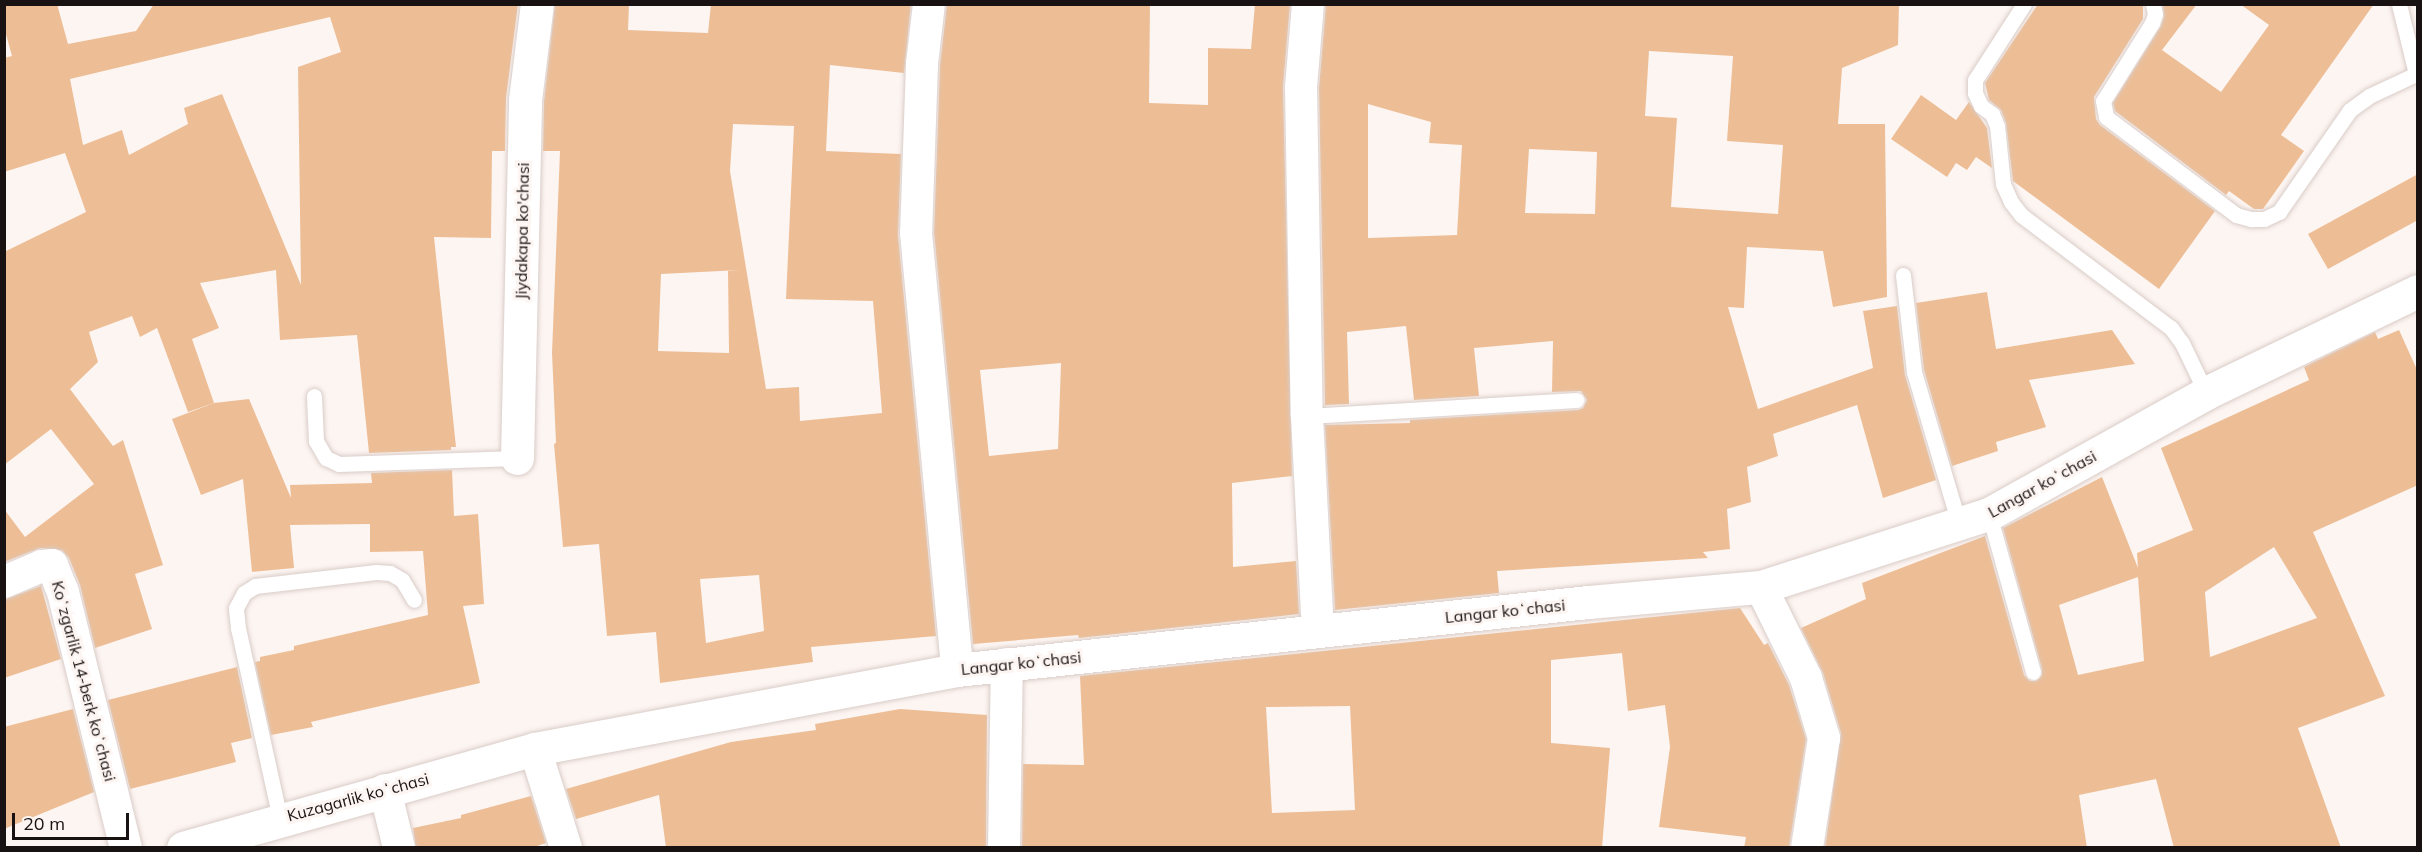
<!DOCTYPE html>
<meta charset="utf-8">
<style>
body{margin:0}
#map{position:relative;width:2422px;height:852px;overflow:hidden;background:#fdf5f2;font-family:Mulish,sans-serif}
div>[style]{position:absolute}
.building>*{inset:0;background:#edbe96}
.roads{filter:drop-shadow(0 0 2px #d9ccc7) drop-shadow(0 0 2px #d9ccc7)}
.service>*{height:15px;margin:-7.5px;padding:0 7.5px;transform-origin:7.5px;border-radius:7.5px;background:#fff}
.minor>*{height:32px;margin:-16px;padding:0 16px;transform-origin:16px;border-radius:16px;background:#fff}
.tertiary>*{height:33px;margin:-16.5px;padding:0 16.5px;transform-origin:16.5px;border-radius:16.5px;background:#fff}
span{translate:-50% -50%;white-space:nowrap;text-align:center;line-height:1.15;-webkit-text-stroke:6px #fdf5f2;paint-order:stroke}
.street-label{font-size:16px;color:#181312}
.frame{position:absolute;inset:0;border:6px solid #181312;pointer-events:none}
.scale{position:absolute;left:12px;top:813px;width:117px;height:27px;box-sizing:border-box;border:3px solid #181312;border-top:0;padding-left:8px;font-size:18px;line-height:21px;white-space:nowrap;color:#181312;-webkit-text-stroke:4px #fdf5f2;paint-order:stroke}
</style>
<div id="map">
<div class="building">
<div style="clip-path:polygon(evenodd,4px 4px,57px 4px,68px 44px,136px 31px,154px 4px,518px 4px,506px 98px,505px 151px,492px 151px,491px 238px,434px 237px,456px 447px,451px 447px,451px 450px,369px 453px,357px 335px,280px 340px,276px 270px,200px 283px,219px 328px,192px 339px,214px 403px,188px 412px,157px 328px,140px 337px,132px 316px,89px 332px,98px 362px,70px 389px,113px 446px,123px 440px,163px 565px,135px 574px,152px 629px,95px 648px,80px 585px,69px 558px,62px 550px,40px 548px,4px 562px,4px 509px,25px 537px,94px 484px,51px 429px,4px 465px,4px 252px,86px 212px,65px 153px,4px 172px,4px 58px,12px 56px,4px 27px,4px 4px,330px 17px,341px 52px,298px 67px,301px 285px,222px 94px,184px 108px,188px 124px,129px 155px,122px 130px,83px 145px,70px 79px,330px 17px)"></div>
<div style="clip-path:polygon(evenodd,555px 4px,629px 4px,628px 30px,708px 33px,711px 4px,911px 4px,904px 73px,830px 65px,826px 151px,901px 154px,898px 235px,936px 636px,811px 647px,813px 662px,660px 683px,656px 632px,607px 636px,599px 544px,563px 547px,554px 444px,556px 443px,552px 353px,560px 151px,543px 151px,544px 101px,555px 4px,733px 124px,794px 126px,786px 299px,873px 301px,882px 413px,800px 421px,799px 387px,766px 389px,730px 171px,733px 124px,555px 4px,740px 270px,728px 271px,729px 353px,658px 351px,661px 274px,740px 270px,555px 4px,759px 575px,764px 631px,706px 643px,700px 579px,759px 575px)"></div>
<div style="clip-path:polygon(evenodd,947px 4px,1150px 4px,1149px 103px,1208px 105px,1208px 48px,1251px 49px,1255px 4px,1290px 4px,1283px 87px,1292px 476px,1232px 483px,1233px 567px,1296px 561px,1299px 614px,1079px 638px,1078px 635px,973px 644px,934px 232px,940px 65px,947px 4px,1061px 363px,1058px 449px,989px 456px,980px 370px,1061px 363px)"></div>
<div style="clip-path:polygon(evenodd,1326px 4px,1899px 4px,1898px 45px,1842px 68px,1838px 124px,1885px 124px,1887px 297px,1833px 307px,1823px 251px,1747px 247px,1744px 308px,1728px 307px,1758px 409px,1873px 368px,1863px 311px,1897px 306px,1905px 375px,1936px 480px,1883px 498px,1857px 405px,1773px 434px,1778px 456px,1747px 467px,1751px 502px,1727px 509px,1730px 549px,1703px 552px,1708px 558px,1497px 571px,1499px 593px,1335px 610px,1325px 425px,1410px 423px,1410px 420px,1578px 410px,1583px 408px,1587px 400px,1581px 391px,1552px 392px,1553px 341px,1474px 348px,1479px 396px,1414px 400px,1406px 326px,1347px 332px,1349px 404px,1325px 405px,1319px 88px,1326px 4px,1649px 51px,1733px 56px,1727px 141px,1783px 145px,1778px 214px,1671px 207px,1677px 118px,1645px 116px,1649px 51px,1326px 4px,1368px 104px,1431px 122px,1429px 143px,1462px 145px,1457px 235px,1368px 238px,1368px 104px,1326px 4px,1529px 149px,1597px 152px,1595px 214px,1525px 213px,1529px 149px)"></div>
<div style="clip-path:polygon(2038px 4px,2143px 4px,2143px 19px,2094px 97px,2096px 119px,2100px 125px,2215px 211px,2159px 289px,2013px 181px,2006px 123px,2001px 110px,1989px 100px,1985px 83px)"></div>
<div style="clip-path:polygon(2163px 4px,2197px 4px,2162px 50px,2221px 92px,2269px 25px,2240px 4px,2374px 4px,2281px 135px,2304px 151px,2263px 209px,2254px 209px,2229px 191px,2226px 195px,2115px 111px,2113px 103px,2161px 26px,2164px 17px)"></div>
<div style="clip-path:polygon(1921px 95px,1956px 120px,1969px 102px,1987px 128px,1992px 168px,1976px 157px,1967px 170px,1956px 163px,1947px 177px,1891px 139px)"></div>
<div style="clip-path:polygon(2418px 174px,2418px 220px,2328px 269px,2308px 234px)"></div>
<div style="clip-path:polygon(1987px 292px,1996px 349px,2112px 330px,2135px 364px,2029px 380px,2046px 427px,1996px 442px,1998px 451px,1952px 466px,1924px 370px,1916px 303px)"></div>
<div style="clip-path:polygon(evenodd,2399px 330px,2418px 372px,2418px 485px,2313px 532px,2385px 696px,2298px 728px,2341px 848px,2174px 848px,2156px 779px,2079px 795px,2087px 848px,1825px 848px,1841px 733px,1823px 673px,1801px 628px,1866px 599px,1862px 583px,1985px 536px,2024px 675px,2030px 681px,2036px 681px,2042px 675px,2042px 669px,2003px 528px,2102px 477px,2138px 568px,2137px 553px,2193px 530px,2161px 448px,2309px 380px,2304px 367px,2375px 332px,2378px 339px,2399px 330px,2274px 547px,2317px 618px,2210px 657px,2205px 592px,2274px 547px,2399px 330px,2138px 577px,2144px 661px,2078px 675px,2059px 605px,2138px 577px)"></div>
<div style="clip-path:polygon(249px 399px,291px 498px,290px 485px,372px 483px,371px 473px,452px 470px,454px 516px,478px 514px,484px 604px,463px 606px,480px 683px,311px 722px,313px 727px,271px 735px,255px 662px,260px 661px,260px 657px,294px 650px,294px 646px,428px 615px,423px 551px,370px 552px,370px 524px,290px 525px,294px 568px,252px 572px,243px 479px,201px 495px,172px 419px,214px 403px)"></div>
<div style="clip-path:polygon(41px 586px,61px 659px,4px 678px,4px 600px)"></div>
<div style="clip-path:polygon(evenodd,1740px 608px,1764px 645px,1768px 643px,1789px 685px,1806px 739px,1789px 848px,1744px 848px,1746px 837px,1659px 827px,1670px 747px,1665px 705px,1628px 711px,1622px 653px,1551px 660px,1551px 743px,1610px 748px,1602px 848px,1022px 848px,1023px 764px,1084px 765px,1080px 676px,1740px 608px,1350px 706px,1355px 810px,1272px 813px,1266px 707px,1350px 706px)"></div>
<div style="clip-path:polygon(237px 667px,252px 738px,231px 743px,236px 762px,130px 789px,108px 700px)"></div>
<div style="clip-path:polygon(73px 709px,94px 792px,4px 829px,4px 727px)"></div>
<div style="clip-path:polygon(900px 709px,987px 715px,986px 848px,666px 848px,659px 795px,576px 819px,566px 789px,731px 742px,816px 730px,815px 724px)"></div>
<div style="clip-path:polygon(531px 796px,546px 843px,531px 848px,416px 848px,413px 828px,461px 818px,461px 815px)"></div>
</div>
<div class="roads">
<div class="service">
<div style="left:2024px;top:4px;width:90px;rotate:122.8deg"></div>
<div style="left:1975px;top:80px;width:13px;rotate:90deg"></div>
<div style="left:1975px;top:93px;width:14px;rotate:65deg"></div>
<div style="left:1981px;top:106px;width:14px;rotate:36deg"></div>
<div style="left:1992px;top:114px;width:13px;rotate:67deg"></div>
<div style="left:1997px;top:126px;width:58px;rotate:84.1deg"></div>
<div style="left:2003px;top:184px;width:20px;rotate:66deg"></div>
<div style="left:2011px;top:202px;width:16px;rotate:52deg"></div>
<div style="left:2021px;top:215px;width:188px;rotate:37deg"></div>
<div style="left:2171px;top:328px;width:19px;rotate:54deg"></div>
<div style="left:2182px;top:343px;width:55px;rotate:64.4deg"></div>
<div style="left:2153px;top:4px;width:10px;rotate:79deg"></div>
<div style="left:2155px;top:14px;width:9px;rotate:108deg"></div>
<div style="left:2152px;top:23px;width:92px;rotate:122.1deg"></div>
<div style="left:2103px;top:101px;width:16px;rotate:79deg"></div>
<div style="left:2106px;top:117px;width:163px;rotate:37deg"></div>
<div style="left:2236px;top:215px;width:16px;rotate:15deg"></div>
<div style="left:2251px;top:219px;width:13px"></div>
<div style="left:2264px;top:219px;width:17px;rotate:-25deg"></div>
<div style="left:2279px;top:212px;width:124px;rotate:-55.2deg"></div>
<div style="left:2350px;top:110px;width:24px;rotate:-36deg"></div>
<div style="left:2369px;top:96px;width:52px;rotate:-25.1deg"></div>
<div style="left:2416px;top:74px;width:72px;rotate:-103.7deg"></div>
<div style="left:1903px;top:275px;width:98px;rotate:83.5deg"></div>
<div style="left:1914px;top:372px;width:159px;rotate:73.5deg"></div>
<div style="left:314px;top:396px;width:45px;rotate:87.5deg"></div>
<div style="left:316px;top:441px;width:20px;rotate:60deg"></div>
<div style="left:326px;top:458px;width:14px;rotate:25deg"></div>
<div style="left:339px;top:464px;width:178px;rotate:-1.9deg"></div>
<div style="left:1307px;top:416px;width:270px;rotate:-3.4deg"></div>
<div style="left:1989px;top:514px;width:164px;rotate:74.4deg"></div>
<div style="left:280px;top:819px;width:196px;rotate:-102.4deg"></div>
<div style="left:238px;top:628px;width:20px;rotate:-96deg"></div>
<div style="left:236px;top:608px;width:17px;rotate:-62deg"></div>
<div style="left:244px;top:593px;width:13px;rotate:-32deg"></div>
<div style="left:255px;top:586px;width:122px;rotate:-6.6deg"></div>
<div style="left:376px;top:572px;width:14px;rotate:4deg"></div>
<div style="left:390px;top:573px;width:14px;rotate:30deg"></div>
<div style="left:402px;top:580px;width:23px;rotate:59deg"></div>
</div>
<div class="minor">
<div style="left:929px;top:4px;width:60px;rotate:96.7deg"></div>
<div style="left:922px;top:64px;width:169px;rotate:92deg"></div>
<div style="left:916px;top:233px;width:439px;rotate:84.6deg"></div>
<div style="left:1308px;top:4px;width:83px;rotate:94.8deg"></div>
<div style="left:1301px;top:87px;width:329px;rotate:89deg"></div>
<div style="left:1307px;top:416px;width:215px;rotate:87.1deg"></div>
<div style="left:4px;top:582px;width:41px;rotate:-22.8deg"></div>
<div style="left:42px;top:566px;width:10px;rotate:-6deg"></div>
<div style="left:52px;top:565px;width:29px;rotate:68deg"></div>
<div style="left:63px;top:592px;width:264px;rotate:76.2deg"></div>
<div style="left:1761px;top:587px;width:102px;rotate:63.7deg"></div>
<div style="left:1806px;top:678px;width:63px;rotate:73.3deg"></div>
<div style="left:1824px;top:738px;width:111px;rotate:98.8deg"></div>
<div style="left:535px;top:749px;width:104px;rotate:72.6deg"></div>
<div style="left:385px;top:790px;width:60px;rotate:76.4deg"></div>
<div style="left:1004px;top:848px;width:184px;rotate:-89.1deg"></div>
</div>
<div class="tertiary">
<div style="left:517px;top:458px;width:358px;rotate:-88.7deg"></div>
<div style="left:525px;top:100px;width:97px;rotate:-82.9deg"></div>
<div style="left:183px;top:848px;width:366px;rotate:-15.7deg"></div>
<div style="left:535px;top:749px;width:429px;rotate:-10.6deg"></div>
<div style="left:957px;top:670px;width:635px;rotate:-6.15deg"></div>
<div style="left:1588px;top:602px;width:174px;rotate:-5deg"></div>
<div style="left:1761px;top:587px;width:239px;rotate:-17.8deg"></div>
<div style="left:1989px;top:514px;width:248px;rotate:-29.1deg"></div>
<div style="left:2206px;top:393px;width:235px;rotate:-25.7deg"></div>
</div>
</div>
<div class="street-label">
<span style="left:522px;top:231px;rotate:-89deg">Jiydakapa ko'chasi</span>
<span style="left:2042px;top:484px;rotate:-29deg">Langar koʻchasi</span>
<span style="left:1505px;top:611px;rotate:-6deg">Langar koʻchasi</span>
<span style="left:1021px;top:663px;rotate:-6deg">Langar koʻchasi</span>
<span style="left:84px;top:681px;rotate:75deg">Koʻzgarlik 14-berk koʻchasi</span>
<span style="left:358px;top:797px;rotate:-15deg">Kuzagarlik koʻchasi</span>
</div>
<div class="frame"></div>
<div class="scale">20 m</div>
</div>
